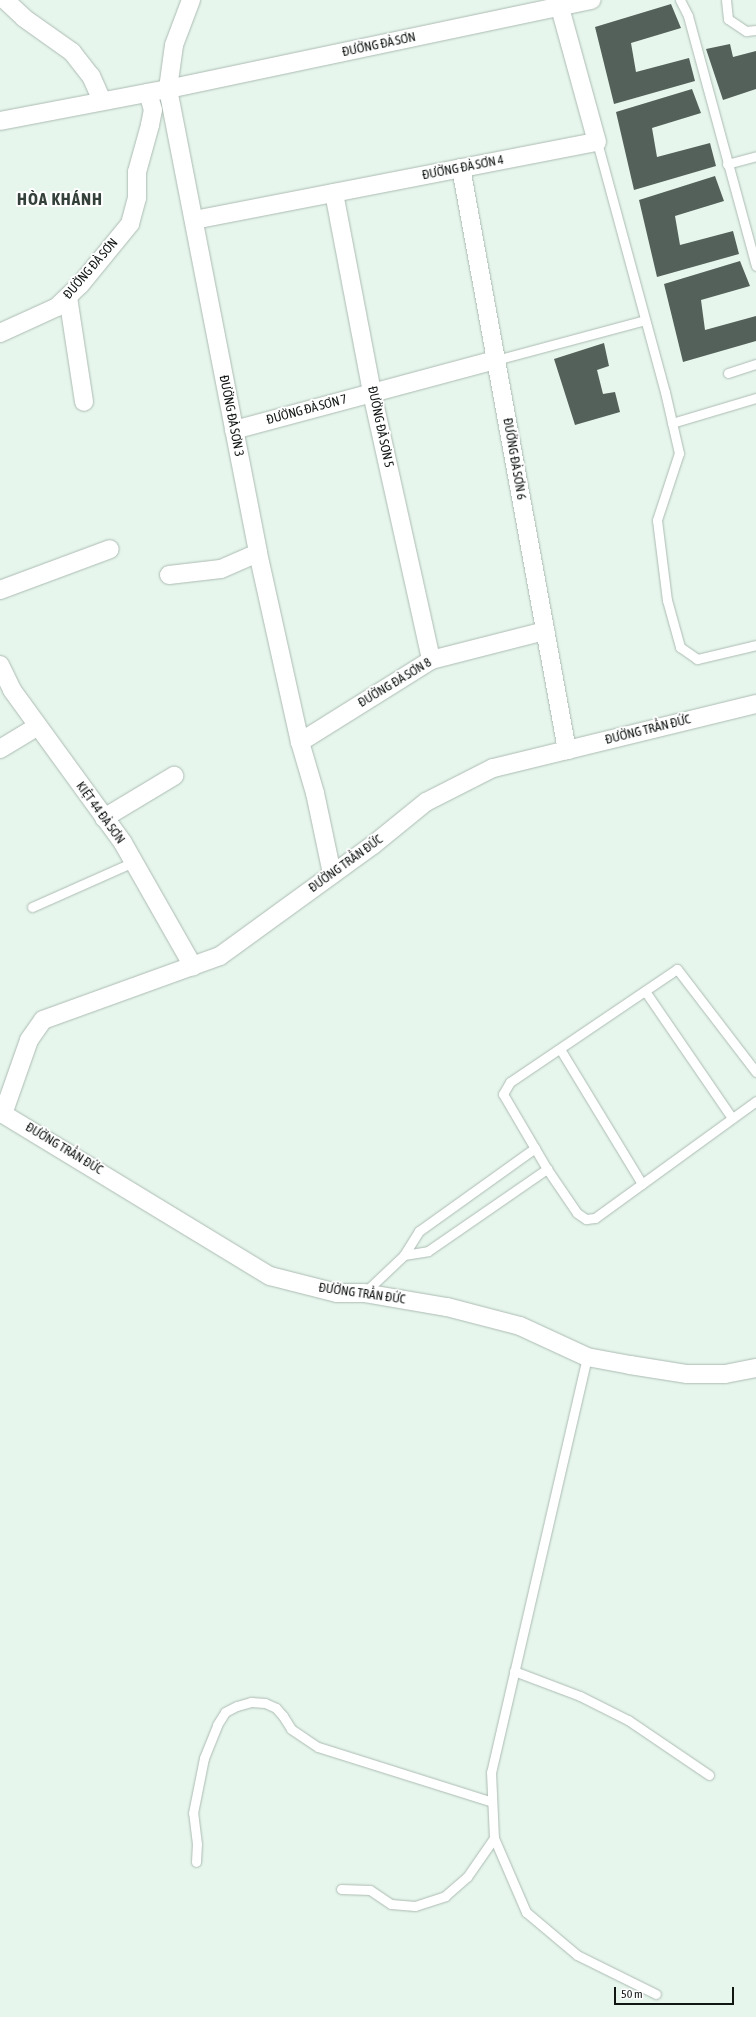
<!DOCTYPE html>
<meta charset="utf-8">
<style>
body{margin:0}
#map{position:relative;width:756px;height:2017px;overflow:hidden;background:#e6f6ed;font-family:"Asap Condensed",sans-serif}
div>[style]{position:absolute}
.building>*{inset:0;background:#54615a}
.roads{filter:drop-shadow(0 0 1px #acbbb2) drop-shadow(0 0 1px #acbbb2)}
.service>*{height:9px;margin:-4.5px;padding:0 4.5px;transform-origin:4.5px;border-radius:4.5px;background:#fff}
.minor>*{height:18px;margin:-9px;padding:0 9px;transform-origin:9px;border-radius:9px;background:#fff}
span{translate:-50% -50%;white-space:nowrap;text-align:center;line-height:1.15;-webkit-text-stroke:4px #fff;paint-order:stroke}
.street-label{font-size:13px;color:#111613}
.district-label{font-size:17px;color:#34413a;font-weight:700;letter-spacing:1px}
.scale{position:absolute;left:614px;top:1987px;width:120px;height:18px;box-sizing:border-box;border:2px solid #111613;border-top:0;padding-left:5px;font-size:12px;line-height:14px;white-space:nowrap;color:#111613;-webkit-text-stroke:3px #fff;paint-order:stroke}
</style>
<div id="map">
<div class="building">
<div style="clip-path:polygon(671px 4px,681px 28px,631px 43px,636px 72px,689px 58px,695px 81px,614px 104px,595px 27px)"></div>
<div style="clip-path:polygon(730px 44px,733px 57px,756px 51px,756px 89px,723px 100px,706px 49px)"></div>
<div style="clip-path:polygon(692px 89px,701px 113px,652px 128px,657px 157px,710px 143px,716px 166px,634px 190px,616px 112px)"></div>
<div style="clip-path:polygon(715px 176px,724px 201px,675px 216px,680px 245px,733px 231px,739px 254px,657px 277px,639px 200px)"></div>
<div style="clip-path:polygon(740px 261px,750px 286px,701px 300px,705px 330px,756px 316px,756px 341px,683px 362px,664px 284px)"></div>
<div style="clip-path:polygon(604px 343px,609px 366px,597px 370px,603px 394px,615px 392px,620px 412px,575px 425px,554px 359px)"></div>
</div>
<div class="roads">
<div class="service">
<div style="left:680px;top:0;width:18px;rotate:63deg"></div>
<div style="left:688px;top:16px;width:259px;rotate:74.8deg"></div>
<div style="left:726px;top:0;width:19px;rotate:84deg"></div>
<div style="left:728px;top:19px;width:22px;rotate:34deg"></div>
<div style="left:746px;top:31px;width:10px;rotate:-6deg"></div>
<div style="left:597px;top:142px;width:259px;rotate:74.8deg"></div>
<div style="left:665px;top:392px;width:63px;rotate:77.1deg"></div>
<div style="left:679px;top:453px;width:71px;rotate:108.2deg"></div>
<div style="left:657px;top:520px;width:81px;rotate:82.9deg"></div>
<div style="left:667px;top:600px;width:49px;rotate:74.5deg"></div>
<div style="left:680px;top:647px;width:21px;rotate:35deg"></div>
<div style="left:697px;top:659px;width:61px;rotate:-13.3deg"></div>
<div style="left:727px;top:164px;width:30px;rotate:-15deg"></div>
<div style="left:496px;top:360px;width:154px;rotate:-15deg"></div>
<div style="left:728px;top:373px;width:29px;rotate:-18deg"></div>
<div style="left:672px;top:423px;width:88px;rotate:-16.6deg"></div>
<div style="left:32px;top:907px;width:111px;rotate:-24deg"></div>
<div style="left:645px;top:991px;width:154px;rotate:55.6deg"></div>
<div style="left:560px;top:1049px;width:158px;rotate:58.7deg"></div>
<div style="left:756px;top:1072px;width:130px;rotate:-127.5deg"></div>
<div style="left:677px;top:969px;width:202px;rotate:145.9deg"></div>
<div style="left:510px;top:1082px;width:14px;rotate:120deg"></div>
<div style="left:503px;top:1094px;width:87px;rotate:59.6deg"></div>
<div style="left:547px;top:1169px;width:53px;rotate:55.7deg"></div>
<div style="left:577px;top:1213px;width:11px;rotate:34deg"></div>
<div style="left:586px;top:1219px;width:9px;rotate:-6deg"></div>
<div style="left:595px;top:1218px;width:199px;rotate:-36deg"></div>
<div style="left:535px;top:1148px;width:143px;rotate:144.4deg"></div>
<div style="left:419px;top:1231px;width:28px;rotate:122deg"></div>
<div style="left:404px;top:1255px;width:24px;rotate:-9deg"></div>
<div style="left:428px;top:1251px;width:145px;rotate:-34.6deg"></div>
<div style="left:364px;top:1293px;width:55px;rotate:-43.5deg"></div>
<div style="left:587px;top:1357px;width:426px;rotate:103deg"></div>
<div style="left:491px;top:1772px;width:66px;rotate:87.4deg"></div>
<div style="left:494px;top:1838px;width:81px;rotate:66.6deg"></div>
<div style="left:526px;top:1912px;width:67px;rotate:40.1deg"></div>
<div style="left:577px;top:1955px;width:88px;rotate:26.3deg"></div>
<div style="left:514px;top:1671px;width:71px;rotate:20.7deg"></div>
<div style="left:580px;top:1696px;width:54px;rotate:26.6deg"></div>
<div style="left:628px;top:1720px;width:98px;rotate:34.2deg"></div>
<div style="left:196px;top:1862px;width:18px;rotate:-87deg"></div>
<div style="left:197px;top:1844px;width:31px;rotate:-97deg"></div>
<div style="left:193px;top:1813px;width:56px;rotate:-78.7deg"></div>
<div style="left:204px;top:1758px;width:35px;rotate:-68deg"></div>
<div style="left:217px;top:1725px;width:15px;rotate:-58deg"></div>
<div style="left:225px;top:1712px;width:13px;rotate:-27deg"></div>
<div style="left:237px;top:1706px;width:15px;rotate:-16deg"></div>
<div style="left:251px;top:1702px;width:14px;rotate:4deg"></div>
<div style="left:265px;top:1703px;width:12px;rotate:24deg"></div>
<div style="left:276px;top:1708px;width:11px;rotate:49deg"></div>
<div style="left:283px;top:1716px;width:15px;rotate:58deg"></div>
<div style="left:291px;top:1729px;width:32px;rotate:34deg"></div>
<div style="left:318px;top:1747px;width:182px;rotate:17.5deg"></div>
<div style="left:341px;top:1889px;width:29px;rotate:2deg"></div>
<div style="left:370px;top:1890px;width:25px;rotate:34deg"></div>
<div style="left:391px;top:1904px;width:24px;rotate:5deg"></div>
<div style="left:415px;top:1906px;width:32px;rotate:-18deg"></div>
<div style="left:445px;top:1896px;width:29px;rotate:-41deg"></div>
<div style="left:467px;top:1877px;width:47px;rotate:-55.3deg"></div>
</div>
<div class="minor">
<div style="left:5px;top:0;width:26px;rotate:43deg"></div>
<div style="left:24px;top:18px;width:59px;rotate:35.3deg"></div>
<div style="left:72px;top:52px;width:31px;rotate:52deg"></div>
<div style="left:91px;top:76px;width:27px;rotate:66deg"></div>
<div style="left:191px;top:0;width:48px;rotate:110.7deg"></div>
<div style="left:174px;top:45px;width:44px;rotate:97.8deg"></div>
<div style="left:168px;top:89px;width:473px;rotate:79deg"></div>
<div style="left:258px;top:553px;width:194px;rotate:77.5deg"></div>
<div style="left:300px;top:742px;width:53px;rotate:73.6deg"></div>
<div style="left:315px;top:793px;width:83px;rotate:78.1deg"></div>
<div style="left:0;top:121px;width:171px;rotate:-10.8deg"></div>
<div style="left:168px;top:89px;width:433px;rotate:-11.9deg"></div>
<div style="left:461px;top:168px;width:592px;rotate:79.68deg"></div>
<div style="left:334px;top:193px;width:204px;rotate:79.2deg"></div>
<div style="left:372px;top:393px;width:273px;rotate:77.5deg"></div>
<div style="left:194px;top:220px;width:410px;rotate:-11deg"></div>
<div style="left:597px;top:142px;width:139px;rotate:-105.4deg"></div>
<div style="left:68px;top:297px;width:106px;rotate:81.3deg"></div>
<div style="left:0;top:333px;width:63px;rotate:-24.5deg"></div>
<div style="left:57px;top:307px;width:32px;rotate:-44deg"></div>
<div style="left:80px;top:285px;width:79px;rotate:-50.7deg"></div>
<div style="left:130px;top:224px;width:27px;rotate:-75deg"></div>
<div style="left:137px;top:198px;width:26px;rotate:-90deg"></div>
<div style="left:137px;top:172px;width:49px;rotate:-74.5deg"></div>
<div style="left:150px;top:125px;width:15px;rotate:-79deg"></div>
<div style="left:153px;top:110px;width:18px;rotate:-106deg"></div>
<div style="left:234px;top:430px;width:271px;rotate:-15deg"></div>
<div style="left:169px;top:575px;width:52px;rotate:-6.6deg"></div>
<div style="left:221px;top:569px;width:40px;rotate:-23.4deg"></div>
<div style="left:0;top:590px;width:117px;rotate:-20.4deg"></div>
<div style="left:0;top:665px;width:28px;rotate:64deg"></div>
<div style="left:12px;top:690px;width:189px;rotate:54deg"></div>
<div style="left:123px;top:843px;width:142px;rotate:60.4deg"></div>
<div style="left:300px;top:742px;width:155px;rotate:-32deg"></div>
<div style="left:431px;top:660px;width:118px;rotate:-14.3deg"></div>
<div style="left:0;top:749px;width:44px;rotate:-31.2deg"></div>
<div style="left:104px;top:818px;width:82px;rotate:-31deg"></div>
<div style="left:0;top:1112px;width:316px;rotate:31.3deg"></div>
<div style="left:270px;top:1276px;width:69px;rotate:14.2deg"></div>
<div style="left:337px;top:1293px;width:27px"></div>
<div style="left:364px;top:1293px;width:84px;rotate:9.6deg"></div>
<div style="left:447px;top:1307px;width:75px;rotate:14.6deg"></div>
<div style="left:520px;top:1326px;width:74px;rotate:24.8deg"></div>
<div style="left:587px;top:1357px;width:44px;rotate:10.5deg"></div>
<div style="left:630px;top:1365px;width:58px;rotate:9deg"></div>
<div style="left:687px;top:1374px;width:38px"></div>
<div style="left:725px;top:1374px;width:32px;rotate:-11deg"></div>
<div style="left:3px;top:1114px;width:78px;rotate:-70.6deg"></div>
<div style="left:29px;top:1040px;width:24px;rotate:-55deg"></div>
<div style="left:43px;top:1020px;width:188px;rotate:-19.9deg"></div>
<div style="left:220px;top:956px;width:189px;rotate:-36deg"></div>
<div style="left:373px;top:845px;width:68px;rotate:-39.1deg"></div>
<div style="left:426px;top:802px;width:75px;rotate:-26.9deg"></div>
<div style="left:493px;top:768px;width:271px;rotate:-13.7deg"></div>
</div>
</div>
<div class="street-label">
<span style="left:379px;top:45px;rotate:-12deg">ĐƯỜNG ĐÀ SƠN</span>
<span style="left:463px;top:168px;rotate:-11deg">ĐƯỜNG ĐÀ SƠN 4</span>
<span style="left:91px;top:269px;rotate:-49deg">ĐƯỜNG ĐÀ SƠN</span>
<span style="left:307px;top:410px;rotate:-15deg">ĐƯỜNG ĐÀ SƠN 7</span>
<span style="left:231px;top:416px;rotate:79deg">ĐƯỜNG ĐÀ SƠN 3</span>
<span style="left:380px;top:427px;rotate:78deg">ĐƯỜNG ĐÀ SƠN 5</span>
<span style="left:514px;top:459px;rotate:80deg">ĐƯỜNG ĐÀ SƠN 6</span>
<span style="left:395px;top:683px;rotate:-31deg">ĐƯỜNG ĐÀ SƠN 8</span>
<span style="left:648px;top:730px;rotate:-14deg">ĐƯỜNG TRẦN ĐỨC</span>
<span style="left:100px;top:813px;rotate:54deg">KIỆT 44 ĐÀ SƠN</span>
<span style="left:346px;top:864px;rotate:-36deg">ĐƯỜNG TRẦN ĐỨC</span>
<span style="left:64px;top:1149px;rotate:31deg">ĐƯỜNG TRẦN ĐỨC</span>
<span style="left:362px;top:1294px;rotate:8deg">ĐƯỜNG TRẦN ĐỨC</span>
</div>
<div class="district-label">
<span style="left:60px;top:200px">HÒA KHÁNH</span>
</div>
<div class="scale">50 m</div>
</div>
